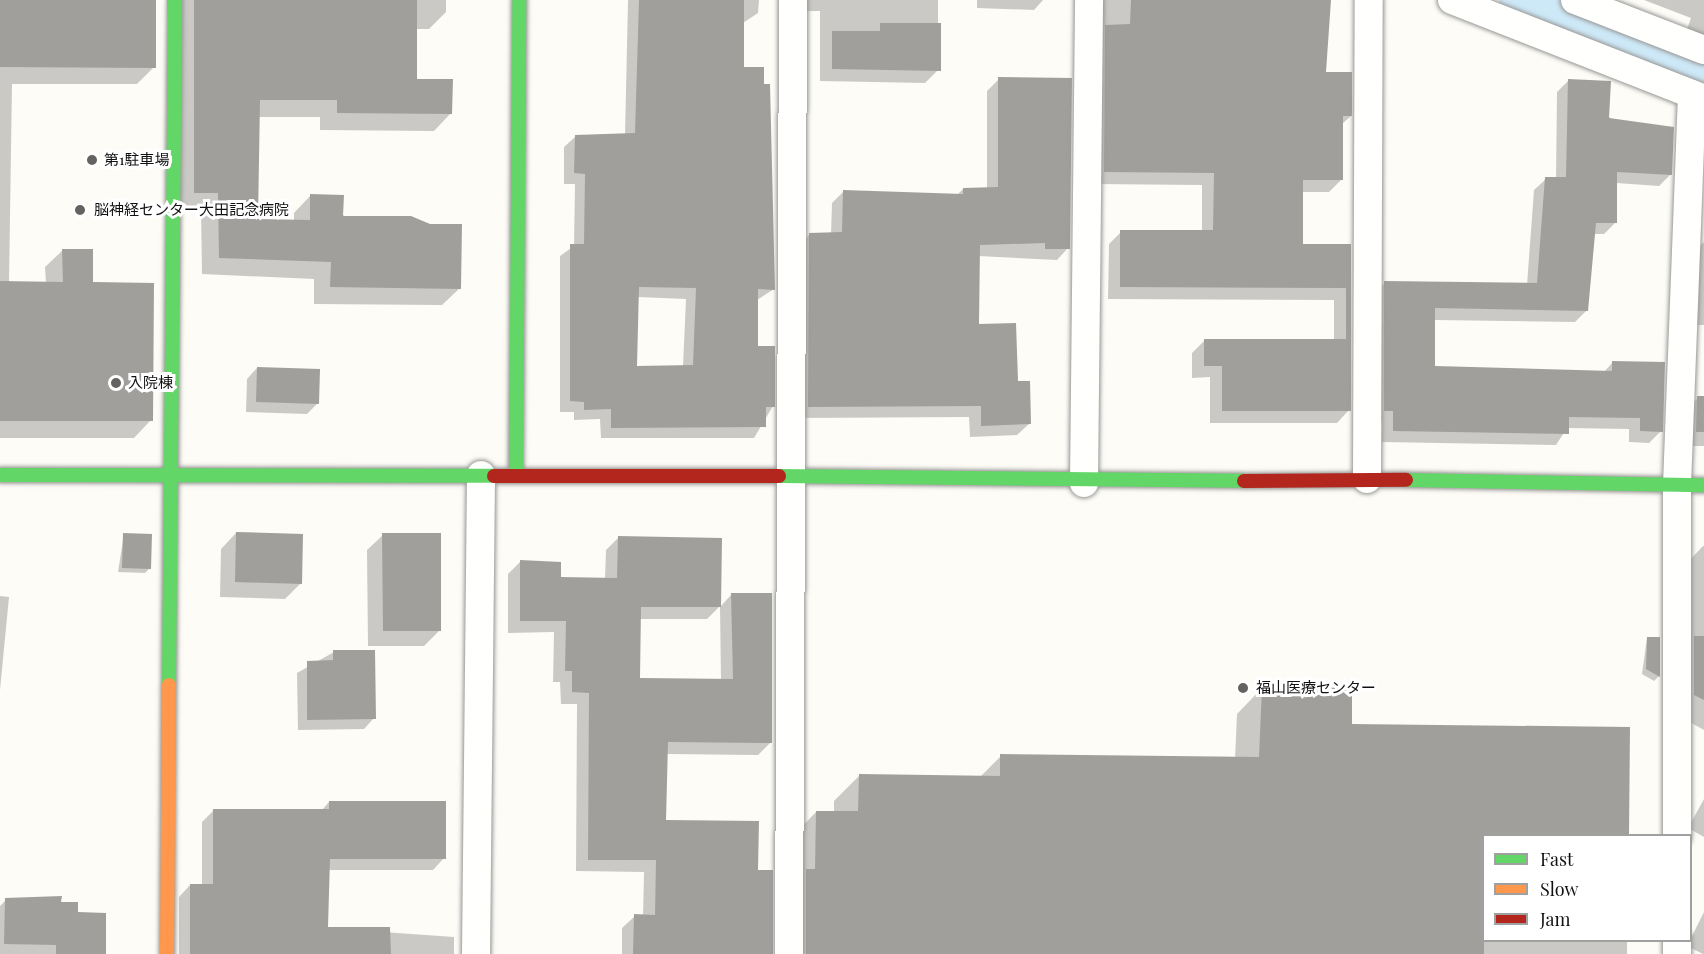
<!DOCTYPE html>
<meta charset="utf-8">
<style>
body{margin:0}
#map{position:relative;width:1704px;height:954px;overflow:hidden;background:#fdfcf7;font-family:"Playfair Display","Noto Sans JP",serif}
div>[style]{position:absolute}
.shadow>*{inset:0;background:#0003}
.canal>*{height:34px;margin:-17px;padding:0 17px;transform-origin:17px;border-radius:17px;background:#cde8f7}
.building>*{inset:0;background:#a19f9c}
.roads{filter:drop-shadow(0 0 2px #979795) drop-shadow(0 0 2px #979795)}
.street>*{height:28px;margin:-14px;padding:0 14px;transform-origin:14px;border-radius:14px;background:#fffffe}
.fast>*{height:14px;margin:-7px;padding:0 7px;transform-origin:7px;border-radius:7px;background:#63d668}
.slow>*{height:14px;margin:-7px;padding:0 7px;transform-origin:7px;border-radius:7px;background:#ff974d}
.jam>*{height:14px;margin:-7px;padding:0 7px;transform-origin:7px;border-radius:7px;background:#b3261e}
.dots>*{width:16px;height:16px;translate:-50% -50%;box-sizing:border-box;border:3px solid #fff;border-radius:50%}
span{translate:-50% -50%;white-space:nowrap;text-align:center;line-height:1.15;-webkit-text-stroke:6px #fff;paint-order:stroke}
.poi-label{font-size:15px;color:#111}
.left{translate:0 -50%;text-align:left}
.legend{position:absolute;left:1482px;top:834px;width:210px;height:108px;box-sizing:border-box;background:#fff;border:2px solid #a0a0a0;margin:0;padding:8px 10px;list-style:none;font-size:18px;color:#111}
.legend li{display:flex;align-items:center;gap:12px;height:30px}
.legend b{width:30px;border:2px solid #a0a0a0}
</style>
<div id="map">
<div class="shadow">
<div style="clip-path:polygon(0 0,446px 0,446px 12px,429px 29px,415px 29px,415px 80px,451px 113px,434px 131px,320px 130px,320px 117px,258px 117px,256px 221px,294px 221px,294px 213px,311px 195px,460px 288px,442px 305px,314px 304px,314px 279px,202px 274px,201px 210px,177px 210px,167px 0,155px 0,154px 67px,137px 84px,12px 84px,9px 283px,46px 283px,45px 267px,63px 250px,92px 284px,151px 420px,134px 438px,0 438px)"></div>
<div style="clip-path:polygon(evenodd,628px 0,759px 0,758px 13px,743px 23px,743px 68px,774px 289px,757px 300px,757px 347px,773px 406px,754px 438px,601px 438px,600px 419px,574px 420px,574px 412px,560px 412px,560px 256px,574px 246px,575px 184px,564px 184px,564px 147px,575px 137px,625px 135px,628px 0,637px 297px,686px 299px,683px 366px,635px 367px,637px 297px)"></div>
<div style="clip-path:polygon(803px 0,938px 0,938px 70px,925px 83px,820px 81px,820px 11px,803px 11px)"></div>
<div style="clip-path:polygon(977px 0,1043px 0,1034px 10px,977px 8px)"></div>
<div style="clip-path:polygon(1091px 0,1330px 0,1324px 73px,1351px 116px,1341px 125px,1341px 180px,1329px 192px,1301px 192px,1302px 246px,1350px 246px,1349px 410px,1337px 423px,1210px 423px,1210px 377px,1192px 378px,1192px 353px,1205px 340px,1334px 340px,1334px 300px,1108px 299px,1109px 244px,1121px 232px,1202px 232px,1202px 185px,1092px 184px)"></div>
<div style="clip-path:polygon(1644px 0,1704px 0,1704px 46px,1684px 38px,1691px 18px)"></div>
<div style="clip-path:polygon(999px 79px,1068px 248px,1057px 260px,978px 256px,977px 325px,1029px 424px,1017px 435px,970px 437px,969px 417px,797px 418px,797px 247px,809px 235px,831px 234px,832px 203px,844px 191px,957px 195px,963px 189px,987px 189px,987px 91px)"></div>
<div style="clip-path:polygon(1569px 80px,1671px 174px,1659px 186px,1616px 183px,1615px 223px,1604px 234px,1593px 234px,1587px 310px,1575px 322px,1434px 320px,1434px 367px,1603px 373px,1613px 362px,1661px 431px,1649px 443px,1629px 442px,1629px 429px,1567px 428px,1556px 445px,1382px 442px,1382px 422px,1373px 422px,1373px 294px,1385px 283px,1527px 285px,1534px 190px,1546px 179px,1556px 179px,1557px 92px)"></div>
<div style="clip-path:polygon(1704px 242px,1704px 325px,1690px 325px,1691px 254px)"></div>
<div style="clip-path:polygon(257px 368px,318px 403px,307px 414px,246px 412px,247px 379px)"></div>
<div style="clip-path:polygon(1698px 398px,1704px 398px,1704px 446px,1682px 446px,1683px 412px)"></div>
<div style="clip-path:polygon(236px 533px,301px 583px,285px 599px,220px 597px,221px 549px)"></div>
<div style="clip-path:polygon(124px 534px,150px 568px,145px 573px,118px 572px)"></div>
<div style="clip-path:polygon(383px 535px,440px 630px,424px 646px,368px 646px,367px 550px)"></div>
<div style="clip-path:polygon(619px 537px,719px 607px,707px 619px,639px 619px,639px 680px,721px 681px,720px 607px,732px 594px,771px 742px,758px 755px,667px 754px,664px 821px,757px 871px,771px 871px,773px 954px,622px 954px,622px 928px,635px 916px,643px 916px,644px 872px,576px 871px,577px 704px,561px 704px,560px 682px,553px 682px,554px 632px,508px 633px,508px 574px,520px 562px,560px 579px,605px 579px,606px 550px)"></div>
<div style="clip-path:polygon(1703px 546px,1704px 546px,1704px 730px,1675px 714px,1684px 566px)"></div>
<div style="clip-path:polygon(0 596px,9px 597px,0 690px)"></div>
<div style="clip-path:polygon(1647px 638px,1659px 676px,1654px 681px,1642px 674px)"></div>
<div style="clip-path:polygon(334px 652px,374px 718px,364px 729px,298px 730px,297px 673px)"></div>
<div style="clip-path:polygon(1262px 688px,1351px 726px,1484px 836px,1484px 940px,1627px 940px,1627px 954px,779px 954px,791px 838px,816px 812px,834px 813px,834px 801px,860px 775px,980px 777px,1001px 756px,1235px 759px,1237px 714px)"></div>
<div style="clip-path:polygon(1704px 799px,1704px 837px,1688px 828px)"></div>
<div style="clip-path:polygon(329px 802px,444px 858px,433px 870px,328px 870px,326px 928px,454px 937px,454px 954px,179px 954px,179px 897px,190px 885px,202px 885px,202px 822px,214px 810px,321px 811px)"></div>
<div style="clip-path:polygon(6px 900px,60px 903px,76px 913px,105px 954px,0 954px,0 906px)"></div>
<div style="clip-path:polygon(1704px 912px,1704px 954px,1703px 954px,1687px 946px)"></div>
</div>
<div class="canal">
<div style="left:1516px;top:0;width:202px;rotate:21.5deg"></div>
</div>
<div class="building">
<div style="clip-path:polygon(0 0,156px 0,156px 68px,0 67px)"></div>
<div style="clip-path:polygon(194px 0,417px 0,417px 79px,453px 79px,452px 114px,337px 113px,337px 100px,260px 100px,258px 219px,310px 220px,310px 194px,344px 195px,343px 216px,411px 216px,430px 224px,462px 224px,461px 289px,330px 287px,331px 262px,219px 258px,218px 193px,194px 193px)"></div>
<div style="clip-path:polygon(evenodd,639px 0,744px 0,744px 67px,764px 67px,764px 84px,770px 84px,775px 290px,758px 289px,758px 346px,775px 346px,775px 407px,766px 407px,766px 427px,611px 428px,611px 409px,584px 410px,584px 402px,570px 401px,570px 244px,584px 244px,585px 174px,574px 173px,575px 135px,635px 133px,639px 0,639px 287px,696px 288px,693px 365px,637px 366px,639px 287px)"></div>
<div style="clip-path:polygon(1131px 0,1331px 0,1326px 72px,1352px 72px,1352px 116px,1343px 116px,1343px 180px,1303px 180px,1303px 244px,1351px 244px,1351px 411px,1222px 411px,1222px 366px,1204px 366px,1204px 339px,1346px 339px,1346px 288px,1120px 287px,1120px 230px,1213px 230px,1214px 173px,1104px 172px,1105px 25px,1130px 24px)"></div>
<div style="clip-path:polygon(880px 23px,941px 23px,941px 71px,832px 69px,832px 31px,880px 31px)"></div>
<div style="clip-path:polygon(998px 77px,1072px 78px,1070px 249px,1045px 249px,1045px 243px,980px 245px,979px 324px,1016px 323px,1018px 381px,1030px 381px,1031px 424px,981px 426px,981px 406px,808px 407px,809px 233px,842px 232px,843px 190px,963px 194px,963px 188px,998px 187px)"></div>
<div style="clip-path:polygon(1568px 79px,1611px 81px,1609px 118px,1674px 127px,1672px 175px,1617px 172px,1617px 223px,1596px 223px,1588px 311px,1435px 308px,1435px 366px,1612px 371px,1612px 361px,1665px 362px,1663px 432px,1640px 431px,1640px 418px,1569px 417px,1569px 434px,1393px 431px,1393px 411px,1384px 411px,1384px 281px,1537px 283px,1545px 177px,1566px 177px)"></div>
<div style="clip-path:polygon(62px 249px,93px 249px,93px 282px,154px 283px,153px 421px,0 421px,0 281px,63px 282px)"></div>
<div style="clip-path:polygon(257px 367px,320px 369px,319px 404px,256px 402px)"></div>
<div style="clip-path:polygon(1697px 396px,1704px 396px,1704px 432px,1696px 432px)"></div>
<div style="clip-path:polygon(236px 532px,303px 534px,302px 584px,235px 582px)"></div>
<div style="clip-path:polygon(123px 533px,152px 534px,151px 569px,122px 568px)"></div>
<div style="clip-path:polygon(382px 533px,441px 533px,441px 631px,383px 631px)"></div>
<div style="clip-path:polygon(618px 536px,722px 538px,721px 607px,641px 607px,640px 678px,733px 679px,731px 593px,772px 593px,772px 743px,668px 742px,666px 820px,759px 821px,758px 870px,773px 870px,773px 954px,633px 954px,634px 914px,655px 915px,656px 860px,588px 860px,589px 693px,572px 692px,572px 671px,565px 671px,566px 621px,520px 621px,520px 560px,561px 562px,561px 577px,617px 578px)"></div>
<div style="clip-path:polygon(1694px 636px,1704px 636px,1704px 700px,1694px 695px)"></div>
<div style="clip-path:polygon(1647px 637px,1660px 637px,1660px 677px,1646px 669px)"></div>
<div style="clip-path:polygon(333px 650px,375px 650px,376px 719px,307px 720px,307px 661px,333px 660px)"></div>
<div style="clip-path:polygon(1262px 687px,1352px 688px,1352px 724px,1630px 727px,1629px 836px,1484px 836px,1484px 954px,806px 954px,806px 869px,815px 869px,816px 811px,858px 811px,859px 774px,1000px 776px,1000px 754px,1259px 757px)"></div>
<div style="clip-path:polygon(329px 801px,446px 801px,446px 859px,330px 859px,328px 927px,390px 927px,391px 954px,190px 954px,190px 884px,213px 884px,213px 809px,329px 809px)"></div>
<div style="clip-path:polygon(62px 896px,61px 902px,78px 902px,78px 912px,106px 913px,106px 954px,56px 954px,56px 945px,4px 944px,5px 898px)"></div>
</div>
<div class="roads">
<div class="street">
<div style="left:1452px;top:0;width:271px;rotate:21.4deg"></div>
<div style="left:1575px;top:0;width:138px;rotate:21.2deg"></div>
<div style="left:1367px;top:479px;width:479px;rotate:-89.8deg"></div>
<div style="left:1084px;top:483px;width:483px;rotate:-89.4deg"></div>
<div style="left:1677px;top:836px;width:351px;rotate:-90deg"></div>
<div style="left:1677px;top:485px;width:391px;rotate:-87.8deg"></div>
<div style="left:1677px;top:940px;width:14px;rotate:90deg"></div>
<div style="left:476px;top:954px;width:479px;rotate:-89.4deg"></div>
<div style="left:789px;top:954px;width:954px;rotate:-89.76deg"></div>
</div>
<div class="fast">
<div style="left:0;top:475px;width:494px;rotate:0.1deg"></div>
<div style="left:516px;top:475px;width:475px;rotate:-89.6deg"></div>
<div style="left:779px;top:476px;width:465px;rotate:0.6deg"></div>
<div style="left:1406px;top:480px;width:298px;rotate:1deg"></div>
<div style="left:169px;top:685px;width:685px;rotate:-89.5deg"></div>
</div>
<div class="slow">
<div style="left:167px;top:954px;width:269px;rotate:-89.6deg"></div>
</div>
<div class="jam">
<div style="left:494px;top:476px;width:285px"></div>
<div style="left:1244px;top:481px;width:162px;rotate:-0.4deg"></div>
</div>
</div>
<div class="dots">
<div style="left:92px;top:160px;background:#646362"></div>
<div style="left:80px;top:210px;background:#646362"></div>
<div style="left:116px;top:383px;background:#646362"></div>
<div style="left:1243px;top:688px;background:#646362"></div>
</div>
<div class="poi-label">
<span class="left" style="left:104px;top:160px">第1駐車場</span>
<span class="left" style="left:94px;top:210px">脳神経センター大田記念病院</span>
<span class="left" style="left:128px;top:383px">入院棟</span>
<span class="left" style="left:1256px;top:688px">福山医療センター</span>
</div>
<ul class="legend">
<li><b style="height:8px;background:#63d668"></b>Fast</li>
<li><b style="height:8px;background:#ff974d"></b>Slow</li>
<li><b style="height:8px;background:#b3261e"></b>Jam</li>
</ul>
</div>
